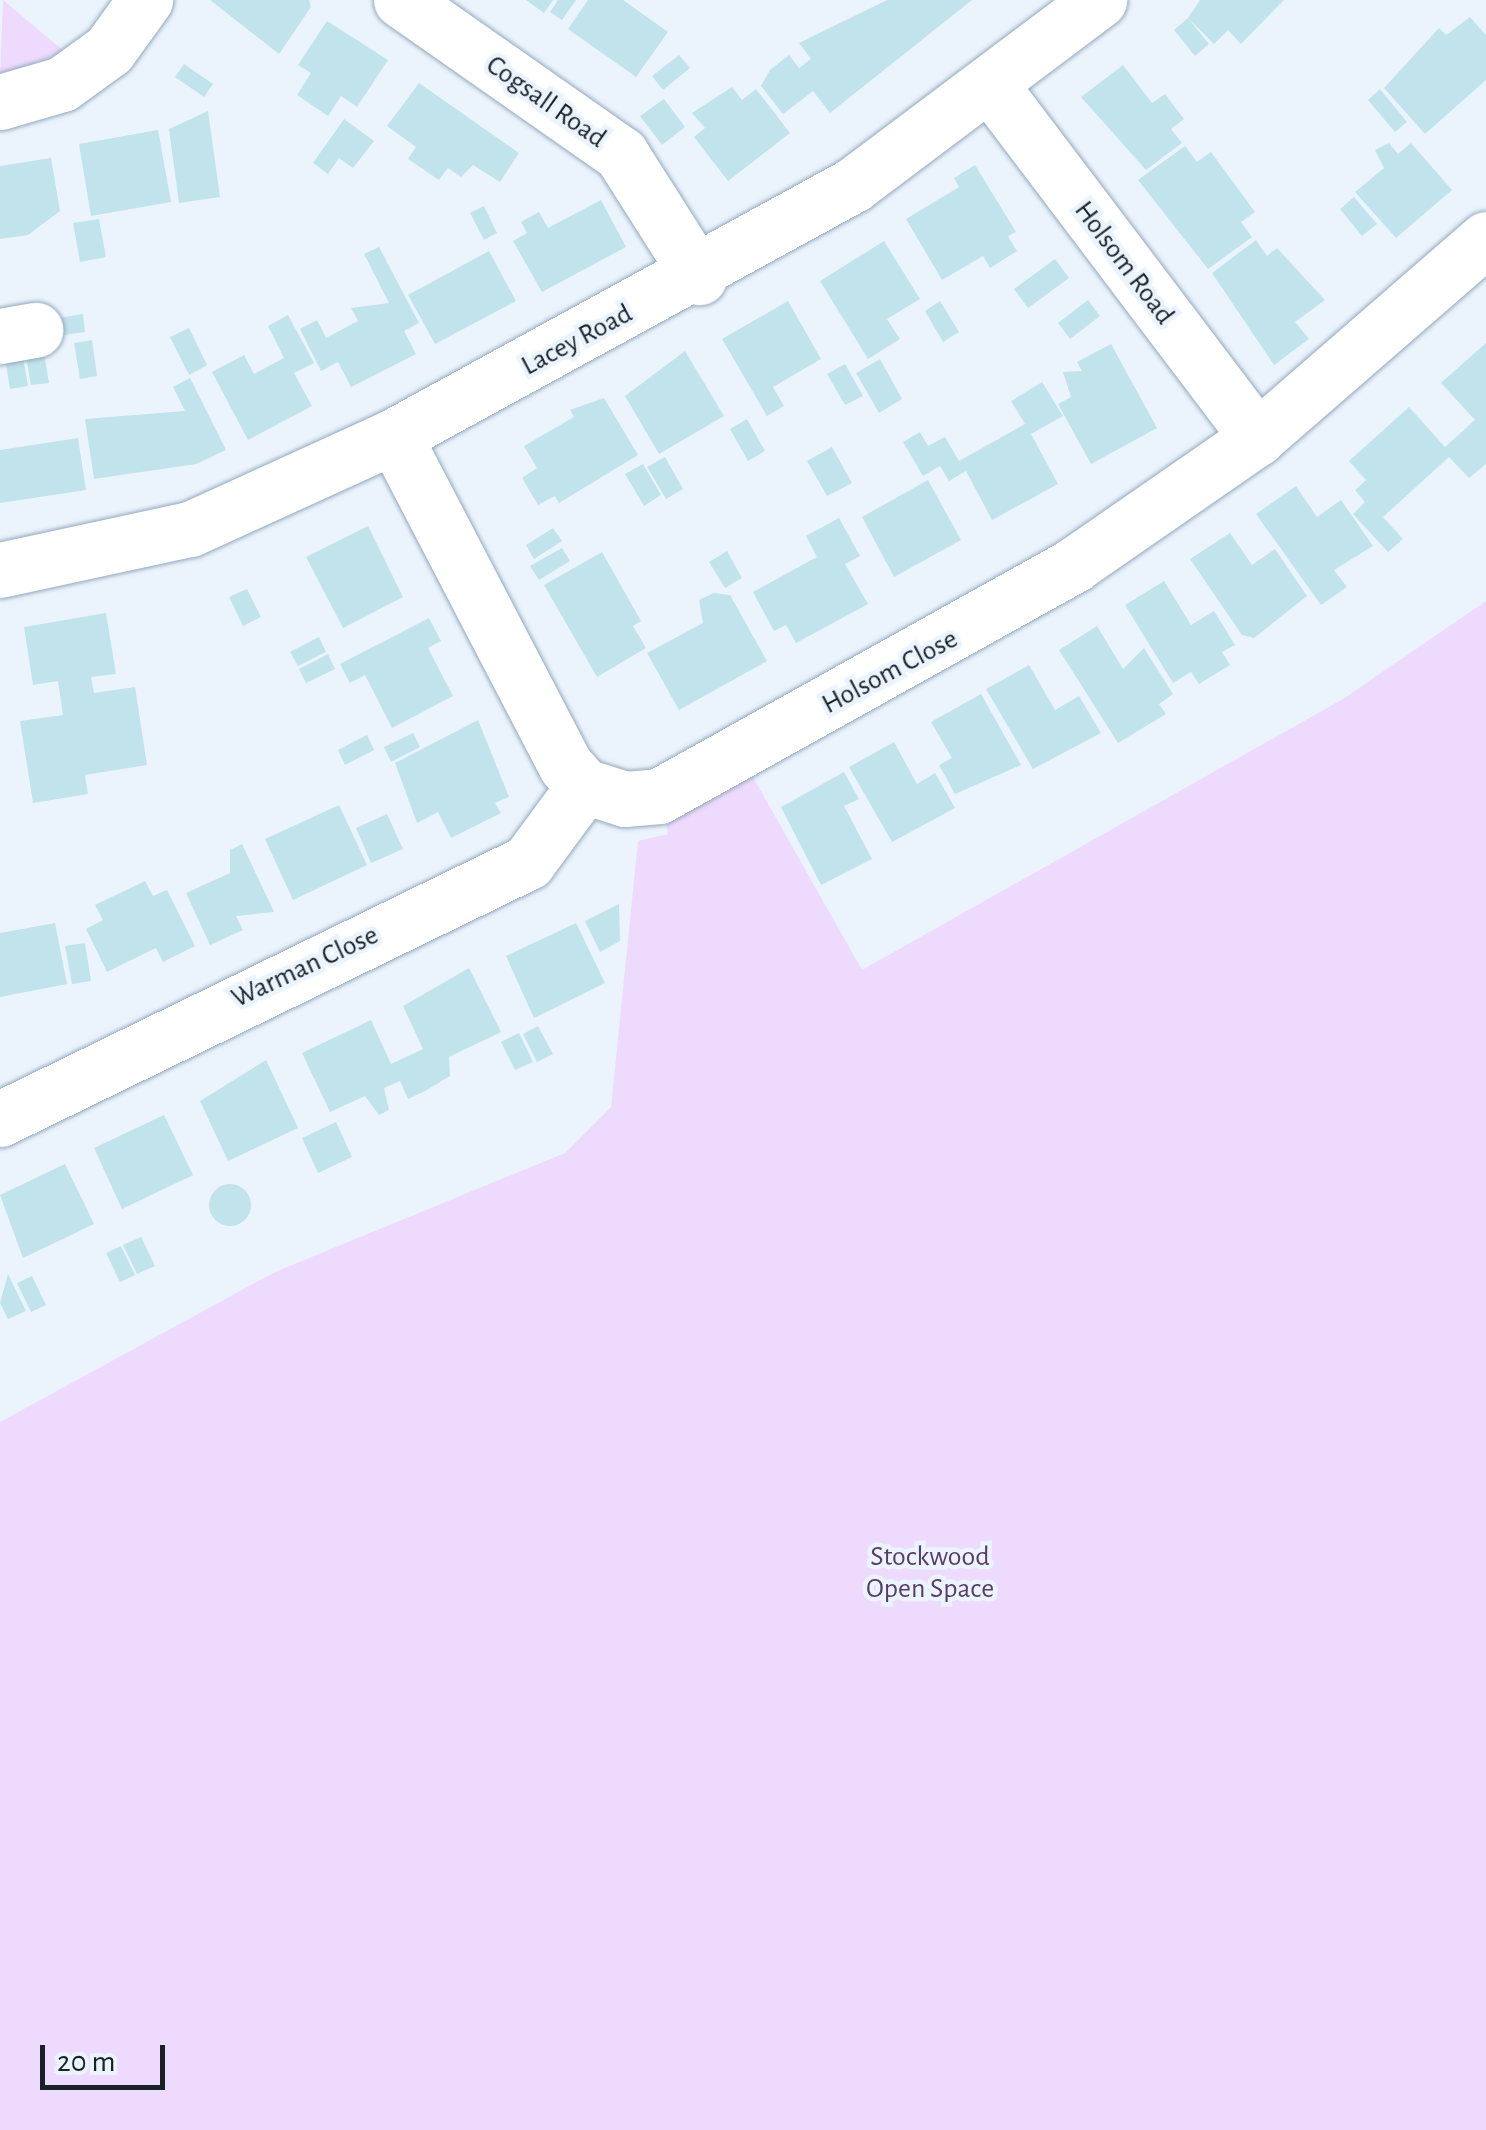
<!DOCTYPE html>
<style>
body{margin:0}
#map{position:relative;width:1486px;height:2130px;overflow:hidden;background:#ebf4fd;font-family:"Alegreya Sans",sans-serif}
div>[style]{position:absolute}
.green>*{inset:0;background:#eedafc}
.building>*{inset:0;background:#c1e3eb}
.round{border-radius:50%}
.roads{filter:drop-shadow(0 0 2px #92a8bc) drop-shadow(0 0 2px #92a8bc)}
.minor>*{height:55px;margin:-27.5px;padding:0 27.5px;transform-origin:27.5px;border-radius:27.5px;background:#fff}
span{translate:-50% -50%;white-space:nowrap;text-align:center;line-height:1.15;-webkit-text-stroke:9px #ebf4fd;paint-order:stroke}
.street-label{font-size:28px;color:#182028}
.park-label{font-size:28px;color:#583c6a}
.scale{position:absolute;left:40px;top:2045px;width:125px;height:45px;box-sizing:border-box;border:5px solid #182028;border-top:0;padding-left:12px;font-size:30px;line-height:35px;white-space:nowrap;color:#182028;-webkit-text-stroke:8px #ebf4fd;paint-order:stroke}
</style>
<div id="map">
<div class="green">
<div style="clip-path:polygon(3px 0,65px 52px,0 76px)"></div>
<div style="clip-path:polygon(1486px 601px,1486px 2130px,0 2130px,0 1422px,275px 1272px,565px 1153px,611px 1107px,638px 841px,668px 834px,664px 812px,749px 770px,862px 970px,1343px 699px)"></div>
</div>
<div class="building">
<div style="clip-path:polygon(210px 0,309px 0,311px 7px,279px 54px)"></div>
<div style="clip-path:polygon(526px 0,553px 0,544px 13px)"></div>
<div style="clip-path:polygon(558px 0,576px 0,562px 20px,550px 12px)"></div>
<div style="clip-path:polygon(588px 0,623px 0,668px 32px,636px 77px,568px 29px)"></div>
<div style="clip-path:polygon(887px 0,972px 0,830px 113px,813px 91px,783px 114px,761px 86px,770px 70px,789px 55px,799px 68px,811px 59px,799px 43px)"></div>
<div style="clip-path:polygon(1200px 0,1284px 0,1241px 44px,1228px 30px,1214px 44px,1188px 18px)"></div>
<div style="clip-path:polygon(1470px 17px,1486px 35px,1486px 80px,1425px 134px,1384px 88px,1439px 28px,1446px 35px)"></div>
<div style="clip-path:polygon(1188px 18px,1209px 44px,1195px 56px,1174px 30px)"></div>
<div style="clip-path:polygon(327px 21px,388px 60px,357px 107px,341px 96px,328px 116px,297px 95px,311px 73px,298px 65px)"></div>
<div style="clip-path:polygon(679px 55px,690px 68px,663px 90px,652px 76px)"></div>
<div style="clip-path:polygon(184px 64px,213px 84px,204px 97px,175px 77px)"></div>
<div style="clip-path:polygon(1123px 65px,1152px 103px,1165px 94px,1184px 119px,1171px 129px,1182px 143px,1146px 170px,1081px 97px)"></div>
<div style="clip-path:polygon(419px 83px,519px 153px,500px 182px,473px 165px,461px 177px,448px 168px,439px 180px,408px 159px,416px 147px,387px 126px)"></div>
<div style="clip-path:polygon(732px 87px,742px 100px,756px 89px,790px 133px,728px 181px,694px 137px,705px 128px,692px 113px)"></div>
<div style="clip-path:polygon(1380px 89px,1407px 122px,1395px 132px,1368px 100px)"></div>
<div style="clip-path:polygon(664px 99px,685px 127px,662px 145px,640px 116px)"></div>
<div style="clip-path:polygon(208px 111px,220px 197px,179px 203px,169px 129px)"></div>
<div style="clip-path:polygon(344px 119px,374px 141px,353px 168px,339px 158px,328px 174px,313px 163px)"></div>
<div style="clip-path:polygon(158px 130px,171px 202px,91px 216px,79px 144px)"></div>
<div style="clip-path:polygon(1389px 143px,1398px 154px,1411px 143px,1452px 190px,1396px 238px,1355px 192px,1384px 168px,1375px 150px)"></div>
<div style="clip-path:polygon(1185px 146px,1197px 162px,1211px 152px,1255px 212px,1241px 222px,1252px 237px,1208px 269px,1138px 180px)"></div>
<div style="clip-path:polygon(51px 158px,60px 211px,28px 235px,0 239px,0 166px)"></div>
<div style="clip-path:polygon(975px 165px,1016px 232px,1008px 236px,1017px 251px,990px 268px,983px 256px,942px 280px,906px 219px,959px 187px,954px 178px)"></div>
<div style="clip-path:polygon(1354px 197px,1377px 224px,1362px 236px,1340px 209px)"></div>
<div style="clip-path:polygon(601px 200px,626px 247px,542px 292px,513px 241px,527px 233px,521px 222px,539px 212px,548px 228px)"></div>
<div style="clip-path:polygon(484px 206px,497px 233px,484px 240px,470px 213px)"></div>
<div style="clip-path:polygon(99px 219px,106px 257px,80px 262px,73px 223px)"></div>
<div style="clip-path:polygon(1256px 240px,1267px 256px,1277px 248px,1325px 300px,1295px 322px,1309px 339px,1274px 365px,1212px 273px)"></div>
<div style="clip-path:polygon(884px 241px,920px 299px,887px 319px,900px 339px,868px 359px,820px 281px)"></div>
<div style="clip-path:polygon(379px 247px,419px 323px,404px 331px,416px 354px,351px 387px,338px 362px,321px 371px,300px 329px,317px 320px,326px 338px,358px 321px,351px 308px,389px 303px,364px 254px)"></div>
<div style="clip-path:polygon(489px 251px,516px 301px,435px 344px,408px 295px)"></div>
<div style="clip-path:polygon(1055px 259px,1069px 278px,1028px 308px,1014px 289px)"></div>
<div style="clip-path:polygon(1088px 300px,1100px 316px,1070px 339px,1058px 323px)"></div>
<div style="clip-path:polygon(788px 301px,821px 359px,773px 387px,784px 406px,767px 416px,722px 339px)"></div>
<div style="clip-path:polygon(940px 301px,959px 332px,943px 342px,925px 311px)"></div>
<div style="clip-path:polygon(83px 314px,85px 332px,49px 337px,46px 320px)"></div>
<div style="clip-path:polygon(288px 315px,314px 363px,294px 373px,312px 406px,248px 440px,212px 372px,244px 355px,254px 374px,284px 358px,268px 326px)"></div>
<div style="clip-path:polygon(189px 328px,207px 365px,189px 375px,170px 337px)"></div>
<div style="clip-path:polygon(92px 340px,97px 376px,80px 379px,74px 343px)"></div>
<div style="clip-path:polygon(1486px 343px,1486px 464px,1469px 478px,1449px 457px,1383px 517px,1403px 539px,1388px 552px,1353px 514px,1365px 502px,1355px 490px,1366px 480px,1349px 461px,1409px 407px,1445px 447px,1475px 420px,1441px 383px)"></div>
<div style="clip-path:polygon(1111px 344px,1157px 428px,1091px 464px,1058px 404px,1071px 397px,1063px 372px,1082px 371px,1077px 362px)"></div>
<div style="clip-path:polygon(43px 347px,49px 383px,31px 385px,25px 350px)"></div>
<div style="clip-path:polygon(22px 351px,28px 386px,10px 389px,4px 353px)"></div>
<div style="clip-path:polygon(685px 351px,724px 416px,659px 454px,625px 396px)"></div>
<div style="clip-path:polygon(880px 359px,902px 399px,879px 413px,856px 373px)"></div>
<div style="clip-path:polygon(845px 364px,863px 396px,845px 405px,827px 374px)"></div>
<div style="clip-path:polygon(190px 378px,226px 450px,196px 464px,94px 479px,85px 419px,185px 411px,173px 387px)"></div>
<div style="clip-path:polygon(1042px 382px,1063px 416px,1031px 434px,1058px 484px,992px 520px,966px 471px,949px 481px,940px 466px,923px 476px,903px 442px,920px 432px,928px 446px,945px 437px,959px 461px,1025px 424px,1011px 401px)"></div>
<div style="clip-path:polygon(604px 398px,638px 455px,559px 503px,555px 496px,538px 505px,522px 478px,537px 468px,524px 446px,574px 417px,570px 410px)"></div>
<div style="clip-path:polygon(747px 419px,765px 451px,748px 461px,730px 429px)"></div>
<div style="clip-path:polygon(78px 438px,86px 490px,0 503px,0 450px)"></div>
<div style="clip-path:polygon(832px 447px,852px 483px,827px 496px,807px 461px)"></div>
<div style="clip-path:polygon(665px 457px,683px 489px,666px 499px,647px 467px)"></div>
<div style="clip-path:polygon(643px 464px,661px 495px,644px 506px,625px 474px)"></div>
<div style="clip-path:polygon(928px 480px,961px 540px,894px 577px,862px 517px)"></div>
<div style="clip-path:polygon(1296px 486px,1317px 517px,1341px 500px,1373px 546px,1334px 570px,1347px 587px,1321px 605px,1256px 514px)"></div>
<div style="clip-path:polygon(839px 518px,860px 556px,845px 564px,868px 604px,796px 643px,786px 625px,774px 631px,753px 592px,817px 557px,806px 536px)"></div>
<div style="clip-path:polygon(368px 526px,403px 597px,343px 628px,306px 557px)"></div>
<div style="clip-path:polygon(553px 528px,562px 541px,534px 559px,526px 545px)"></div>
<div style="clip-path:polygon(1230px 533px,1252px 565px,1275px 549px,1307px 596px,1254px 638px,1242px 635px,1190px 559px)"></div>
<div style="clip-path:polygon(562px 548px,570px 561px,539px 580px,530px 566px)"></div>
<div style="clip-path:polygon(727px 551px,742px 578px,725px 588px,709px 562px)"></div>
<div style="clip-path:polygon(602px 552px,641px 621px,633px 626px,646px 648px,597px 677px,544px 585px)"></div>
<div style="clip-path:polygon(1164px 581px,1191px 625px,1214px 611px,1235px 645px,1222px 652px,1230px 665px,1199px 684px,1191px 672px,1173px 683px,1125px 605px)"></div>
<div style="clip-path:polygon(247px 589px,261px 617px,243px 626px,229px 597px)"></div>
<div style="clip-path:polygon(714px 593px,730px 595px,767px 661px,679px 710px,647px 653px,703px 623px,699px 600px)"></div>
<div style="clip-path:polygon(106px 613px,116px 674px,91px 677px,94px 693px,135px 687px,147px 765px,85px 775px,88px 794px,33px 803px,20px 721px,63px 715px,58px 681px,33px 685px,24px 627px)"></div>
<div style="clip-path:polygon(429px 618px,441px 641px,428px 648px,453px 696px,392px 728px,365px 675px,350px 683px,340px 664px)"></div>
<div style="clip-path:polygon(1097px 626px,1123px 669px,1144px 648px,1173px 694px,1159px 704px,1166px 714px,1118px 743px,1059px 650px)"></div>
<div style="clip-path:polygon(319px 637px,326px 652px,298px 666px,290px 652px)"></div>
<div style="clip-path:polygon(328px 654px,335px 669px,306px 683px,299px 669px)"></div>
<div style="clip-path:polygon(1029px 665px,1055px 710px,1079px 696px,1101px 733px,1033px 769px,986px 689px)"></div>
<div style="clip-path:polygon(981px 694px,1021px 765px,955px 794px,939px 765px,952px 758px,931px 722px)"></div>
<div style="clip-path:polygon(478px 720px,509px 797px,495px 803px,501px 813px,451px 838px,438px 812px,417px 823px,395px 763px)"></div>
<div style="clip-path:polygon(413px 733px,420px 747px,391px 762px,384px 747px)"></div>
<div style="clip-path:polygon(367px 735px,374px 750px,345px 765px,338px 750px)"></div>
<div style="clip-path:polygon(894px 742px,917px 784px,935px 773px,955px 808px,892px 842px,849px 767px)"></div>
<div style="clip-path:polygon(844px 772px,859px 799px,844px 806px,872px 859px,821px 885px,781px 807px)"></div>
<div style="clip-path:polygon(339px 805px,367px 865px,293px 900px,265px 839px)"></div>
<div style="clip-path:polygon(387px 814px,403px 849px,371px 863px,356px 828px)"></div>
<div style="clip-path:polygon(242px 844px,274px 912px,236px 916px,243px 930px,210px 945px,186px 893px,230px 873px,230px 850px)"></div>
<div style="clip-path:polygon(145px 881px,153px 896px,167px 890px,195px 946px,163px 962px,156px 948px,107px 972px,86px 929px,103px 920px,95px 905px)"></div>
<div style="clip-path:polygon(619px 904px,620px 941px,600px 952px,585px 921px)"></div>
<div style="clip-path:polygon(55px 923px,67px 984px,0 997px,0 933px)"></div>
<div style="clip-path:polygon(576px 923px,605px 983px,534px 1018px,506px 956px)"></div>
<div style="clip-path:polygon(85px 943px,91px 981px,72px 984px,65px 946px)"></div>
<div style="clip-path:polygon(469px 968px,501px 1032px,449px 1057px,450px 1076px,425px 1091px,408px 1099px,400px 1081px,384px 1088px,389px 1110px,379px 1115px,365px 1096px,330px 1112px,302px 1053px,371px 1020px,391px 1064px,423px 1049px,403px 1006px)"></div>
<div style="clip-path:polygon(538px 1026px,553px 1054px,537px 1062px,523px 1034px)"></div>
<div style="clip-path:polygon(519px 1033px,533px 1062px,515px 1070px,501px 1042px)"></div>
<div style="clip-path:polygon(266px 1060px,298px 1128px,228px 1161px,200px 1101px)"></div>
<div style="clip-path:polygon(164px 1115px,193px 1175px,122px 1209px,94px 1148px)"></div>
<div style="clip-path:polygon(336px 1122px,352px 1157px,318px 1173px,302px 1138px)"></div>
<div style="clip-path:polygon(65px 1164px,94px 1224px,23px 1258px,0 1195px)"></div>
<div class="round" style="left:209px;top:1184px;width:42px;height:42px"></div>
<div style="clip-path:polygon(141px 1237px,155px 1266px,137px 1274px,123px 1245px)"></div>
<div style="clip-path:polygon(121px 1246px,135px 1275px,120px 1282px,106px 1253px)"></div>
<div style="clip-path:polygon(8px 1274px,26px 1311px,8px 1319px,0 1303px)"></div>
<div style="clip-path:polygon(32px 1276px,46px 1305px,31px 1312px,17px 1283px)"></div>
</div>
<div class="roads">
<div class="minor">
<div style="left:401px;top:0;width:269px;rotate:35deg"></div>
<div style="left:621px;top:154px;width:146px;rotate:57.6deg"></div>
<div style="left:992px;top:87px;width:440px;rotate:52.9deg"></div>
<div style="left:0;top:102px;width:65px;rotate:-16.2deg"></div>
<div style="left:62px;top:84px;width:58px;rotate:-35.9deg"></div>
<div style="left:109px;top:50px;width:62px;rotate:-54.2deg"></div>
<div style="left:0;top:336px;width:36px;rotate:-10deg"></div>
<div style="left:394px;top:436px;width:372px;rotate:62.5deg"></div>
<div style="left:566px;top:766px;width:27px;rotate:48deg"></div>
<div style="left:584px;top:786px;width:43px;rotate:17.6deg"></div>
<div style="left:625px;top:799px;width:34px;rotate:-5deg"></div>
<div style="left:659px;top:796px;width:476px;rotate:-29.1deg"></div>
<div style="left:1075px;top:564px;width:221px;rotate:-34.7deg"></div>
<div style="left:1257px;top:438px;width:303px;rotate:-41deg"></div>
<div style="left:0;top:570px;width:194px;rotate:-12.2deg"></div>
<div style="left:190px;top:529px;width:224px;rotate:-24.5deg"></div>
<div style="left:394px;top:436px;width:523px;rotate:-28.67deg"></div>
<div style="left:853px;top:185px;width:308px;rotate:-36.9deg"></div>
<div style="left:0;top:1119px;width:587px;rotate:-25.95deg"></div>
<div style="left:528px;top:862px;width:94px;rotate:-53.6deg"></div>
</div>
</div>
<div class="street-label">
<span style="left:546px;top:102px;rotate:35deg">Cogsall Road</span>
<span style="left:1124px;top:263px;rotate:53deg">Holsom Road</span>
<span style="left:577px;top:340px;rotate:-28deg">Lacey Road</span>
<span style="left:890px;top:672px;rotate:-28deg">Holsom Close</span>
<span style="left:305px;top:967px;rotate:-25deg">Warman Close</span>
</div>
<div class="park-label">
<span style="left:930px;top:1573px">Stockwood<br>Open Space</span>
</div>
<div class="scale">20 m</div>
</div>
